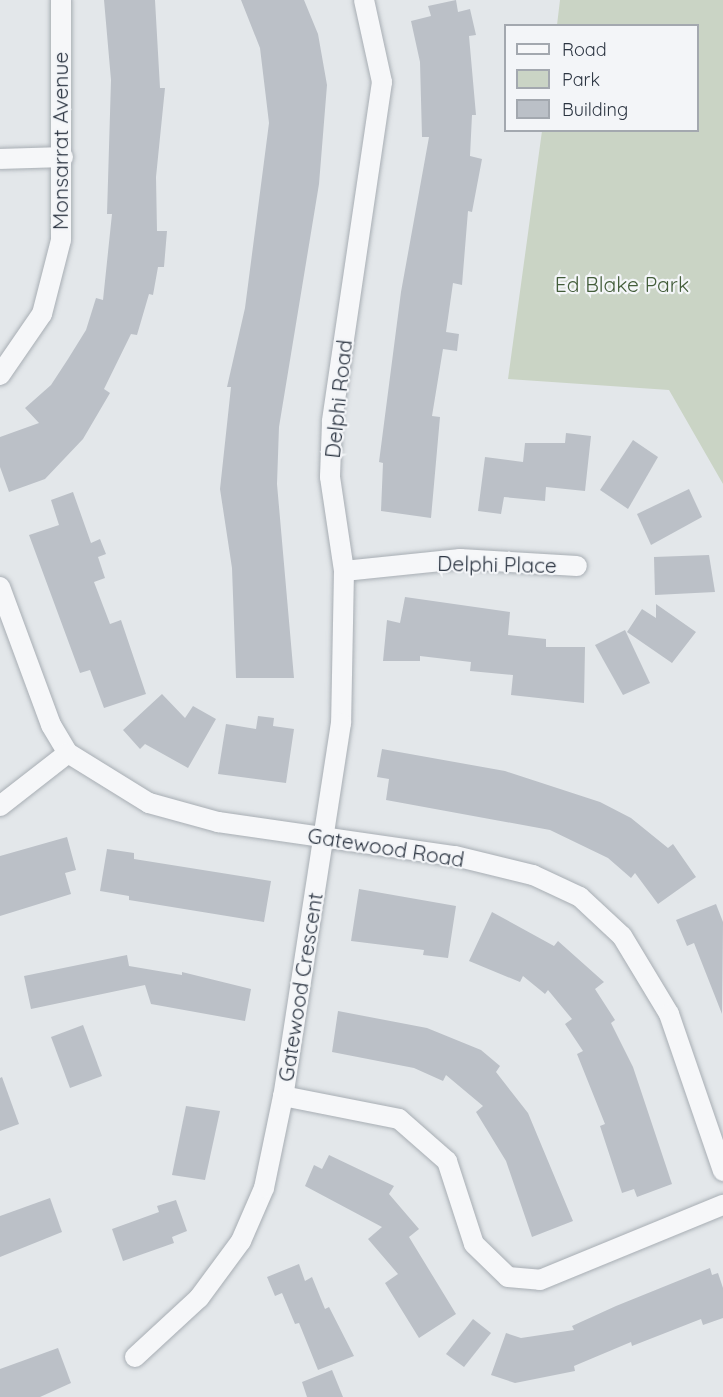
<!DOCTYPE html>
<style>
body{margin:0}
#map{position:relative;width:723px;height:1397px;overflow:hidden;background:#e3e7ea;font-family:Quicksand,sans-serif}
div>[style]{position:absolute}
.green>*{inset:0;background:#cad4c5}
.building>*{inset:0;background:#bbc0c7}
.roads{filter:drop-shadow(0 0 2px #a8aeb4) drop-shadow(0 0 2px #a8aeb4)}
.minor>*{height:20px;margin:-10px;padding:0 10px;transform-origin:10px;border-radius:10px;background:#f6f7f9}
span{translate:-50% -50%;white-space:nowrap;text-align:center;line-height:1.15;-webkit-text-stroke:4.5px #f3f5f8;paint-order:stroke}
.street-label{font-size:21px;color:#2c3542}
.park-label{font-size:21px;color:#435d3a}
.legend{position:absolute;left:504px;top:24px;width:195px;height:108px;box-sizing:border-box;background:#f3f5f8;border:2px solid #a3a8af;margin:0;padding:8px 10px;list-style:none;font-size:18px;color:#2c3542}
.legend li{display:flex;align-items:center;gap:12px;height:30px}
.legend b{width:30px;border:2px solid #a3a8af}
</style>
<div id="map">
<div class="green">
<div style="clip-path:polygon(560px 0,723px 0,723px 484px,669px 390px,508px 379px,542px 131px,698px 130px,698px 26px,557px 25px)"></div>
</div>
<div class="building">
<div style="clip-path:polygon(104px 0,155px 0,160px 88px,165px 88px,156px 177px,157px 231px,167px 231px,164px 267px,158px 267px,153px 295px,149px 294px,137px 335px,131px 334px,104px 389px,110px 393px,83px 439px,45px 479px,9px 492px,0 467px,0 437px,39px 423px,25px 408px,51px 385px,68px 359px,86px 330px,96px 298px,103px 300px,112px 214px,107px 214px,111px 80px)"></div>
<div style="clip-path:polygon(241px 0,304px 0,318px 34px,327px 85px,319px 184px,279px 427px,277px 484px,294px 678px,236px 678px,232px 568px,220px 489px,231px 387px,227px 387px,245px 308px,269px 123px,260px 48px)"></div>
<div style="clip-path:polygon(456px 0,458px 12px,470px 9px,476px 35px,469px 36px,476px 115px,472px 115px,470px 156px,482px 159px,472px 212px,468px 211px,462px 285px,453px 283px,446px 332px,459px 334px,457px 351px,443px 349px,432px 416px,440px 417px,431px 518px,381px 511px,383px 463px,379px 462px,401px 292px,429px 137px,422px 137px,420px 62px,411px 21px,431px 16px,428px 6px)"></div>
<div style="clip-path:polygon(566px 433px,591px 436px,585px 491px,546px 487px,545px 501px,504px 497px,501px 514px,478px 511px,485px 457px,523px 462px,525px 443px,565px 443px)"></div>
<div style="clip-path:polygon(633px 440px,658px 457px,628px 509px,600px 490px)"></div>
<div style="clip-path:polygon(689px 489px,702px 517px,651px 545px,637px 514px)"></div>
<div style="clip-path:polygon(73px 492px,91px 543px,100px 539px,106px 554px,98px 557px,105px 578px,94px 582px,110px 624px,121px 620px,146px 694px,104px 708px,90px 670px,80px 673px,29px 535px,59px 525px,51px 500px)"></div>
<div style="clip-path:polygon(709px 555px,715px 592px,655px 595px,654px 557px)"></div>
<div style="clip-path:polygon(405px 597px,510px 612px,508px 635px,546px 639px,546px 647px,585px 647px,584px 703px,511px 695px,513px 675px,470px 671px,471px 662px,420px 656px,420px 661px,383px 661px,387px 620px,400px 623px)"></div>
<div style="clip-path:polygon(656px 604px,696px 632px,672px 663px,627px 632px,642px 609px,656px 618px)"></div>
<div style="clip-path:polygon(625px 630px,650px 683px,623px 695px,595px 645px)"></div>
<div style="clip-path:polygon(162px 694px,185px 718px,193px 706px,216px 719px,188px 768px,145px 744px,140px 749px,123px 730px)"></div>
<div style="clip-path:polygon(258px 716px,274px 718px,273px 726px,294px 729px,286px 783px,218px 774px,226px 724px,256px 729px)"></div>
<div style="clip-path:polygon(382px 749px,505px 771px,600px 802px,631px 818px,668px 848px,673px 844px,696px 877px,658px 904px,635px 873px,631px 878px,608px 858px,550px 830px,386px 800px,389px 779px,377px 777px)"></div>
<div style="clip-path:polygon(67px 837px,76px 870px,65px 873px,71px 894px,0 916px,0 856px)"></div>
<div style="clip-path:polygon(107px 849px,134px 853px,134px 859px,271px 881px,264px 922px,129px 900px,129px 896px,100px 891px)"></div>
<div style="clip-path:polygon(359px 889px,456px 906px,448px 958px,423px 955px,424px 950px,351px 941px)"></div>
<div style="clip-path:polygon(716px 904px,723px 922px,722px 1014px,694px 943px,687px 946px,676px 920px)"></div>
<div style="clip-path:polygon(492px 912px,554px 946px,558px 941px,604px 982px,595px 989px,615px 1020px,611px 1023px,633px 1067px,672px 1184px,637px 1197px,634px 1189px,622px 1193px,600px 1126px,605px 1124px,577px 1054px,583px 1051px,565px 1024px,572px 1019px,548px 990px,545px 994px,523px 976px,520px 982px,469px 961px)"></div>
<div style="clip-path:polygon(127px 955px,129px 966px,182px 975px,182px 972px,251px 989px,245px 1021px,151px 1004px,145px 985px,31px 1009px,24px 976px)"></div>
<div style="clip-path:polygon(338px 1011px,427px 1028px,481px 1050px,500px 1066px,496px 1072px,528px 1113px,573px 1221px,532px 1237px,506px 1161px,476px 1112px,483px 1106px,446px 1075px,443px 1081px,414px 1068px,332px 1052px)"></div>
<div style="clip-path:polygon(83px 1025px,102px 1076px,70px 1088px,51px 1037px)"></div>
<div style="clip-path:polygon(2px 1077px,19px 1124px,0 1131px,0 1078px)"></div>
<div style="clip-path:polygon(186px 1106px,220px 1111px,205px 1180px,172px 1175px)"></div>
<div style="clip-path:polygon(329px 1155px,394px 1186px,389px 1194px,419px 1229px,409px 1237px,456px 1314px,419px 1338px,385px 1283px,398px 1274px,368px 1239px,382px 1227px,305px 1186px,314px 1165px,322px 1169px)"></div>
<div style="clip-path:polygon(50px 1198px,62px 1232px,0 1257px,0 1216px)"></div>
<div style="clip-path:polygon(176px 1200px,187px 1231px,172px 1237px,174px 1243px,123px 1261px,112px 1229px,159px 1212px,157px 1206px)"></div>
<div style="clip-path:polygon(299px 1264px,305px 1281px,312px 1277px,325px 1309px,329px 1307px,354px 1356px,318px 1370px,299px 1323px,295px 1324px,282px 1293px,275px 1296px,267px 1277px)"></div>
<div style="clip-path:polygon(710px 1268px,712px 1275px,718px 1273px,723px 1288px,723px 1318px,703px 1325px,701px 1319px,632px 1346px,631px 1342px,574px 1366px,575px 1371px,515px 1383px,491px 1375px,506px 1333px,521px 1338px,574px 1330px,572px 1326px,616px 1306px)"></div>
<div style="clip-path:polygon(473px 1319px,491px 1333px,464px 1367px,446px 1354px)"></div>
<div style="clip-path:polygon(58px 1348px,71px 1383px,40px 1397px,0 1397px,0 1369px)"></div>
<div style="clip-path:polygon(332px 1370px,343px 1397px,307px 1397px,302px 1382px)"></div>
</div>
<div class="roads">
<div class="minor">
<div style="left:364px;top:0;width:84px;rotate:77.6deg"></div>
<div style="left:382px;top:82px;width:344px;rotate:98.4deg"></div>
<div style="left:332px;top:422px;width:55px;rotate:92.1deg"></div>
<div style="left:330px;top:477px;width:95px;rotate:81.5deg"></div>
<div style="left:344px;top:571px;width:152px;rotate:91.1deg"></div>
<div style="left:341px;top:723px;width:377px;rotate:98.8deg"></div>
<div style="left:283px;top:1096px;width:118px;rotate:11.2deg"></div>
<div style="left:399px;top:1119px;width:64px;rotate:41.2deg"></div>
<div style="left:447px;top:1161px;width:87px;rotate:72deg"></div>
<div style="left:474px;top:1244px;width:47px;rotate:44.1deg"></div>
<div style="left:508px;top:1277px;width:32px;rotate:5deg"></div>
<div style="left:540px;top:1280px;width:198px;rotate:-22.3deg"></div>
<div style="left:0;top:159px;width:63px;rotate:-1.8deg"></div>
<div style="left:0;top:375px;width:74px;rotate:-55.5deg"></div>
<div style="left:42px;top:314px;width:76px;rotate:-75.6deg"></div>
<div style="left:61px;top:240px;width:240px;rotate:-90deg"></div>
<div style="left:344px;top:571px;width:117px;rotate:-5.9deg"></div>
<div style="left:460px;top:559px;width:117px;rotate:3.4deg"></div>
<div style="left:0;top:587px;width:147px;rotate:69.7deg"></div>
<div style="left:51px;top:725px;width:33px;rotate:59deg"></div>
<div style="left:68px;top:753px;width:95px;rotate:31.7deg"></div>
<div style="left:149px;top:803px;width:72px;rotate:15.4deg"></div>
<div style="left:218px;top:822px;width:239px;rotate:8.2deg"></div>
<div style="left:455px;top:856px;width:80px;rotate:13.7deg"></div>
<div style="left:533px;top:875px;width:52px;rotate:25.1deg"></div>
<div style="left:580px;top:897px;width:57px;rotate:42.9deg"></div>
<div style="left:622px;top:936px;width:91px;rotate:58.9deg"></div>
<div style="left:669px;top:1014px;width:166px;rotate:71deg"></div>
<div style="left:0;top:806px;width:86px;rotate:-37.9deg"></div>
<div style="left:135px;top:1357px;width:87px;rotate:-42.7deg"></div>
<div style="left:199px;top:1298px;width:71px;rotate:-53.6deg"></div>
<div style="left:241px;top:1241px;width:58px;rotate:-66.5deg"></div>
<div style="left:264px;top:1188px;width:94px;rotate:-78.3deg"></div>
</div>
</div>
<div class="street-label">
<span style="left:60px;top:141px;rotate:-90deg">Monsarrat Avenue</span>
<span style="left:338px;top:399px;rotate:-84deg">Delphi Road</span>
<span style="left:497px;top:564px;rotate:1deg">Delphi Place</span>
<span style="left:386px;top:847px;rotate:9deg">Gatewood Road</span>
<span style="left:300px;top:987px;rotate:-81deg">Gatewood Crescent</span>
</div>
<div class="park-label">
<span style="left:622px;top:284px">Ed Blake Park</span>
</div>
<ul class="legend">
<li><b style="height:8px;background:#f6f7f9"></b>Road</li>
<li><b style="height:16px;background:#cad4c5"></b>Park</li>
<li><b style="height:16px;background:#bbc0c7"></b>Building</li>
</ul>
</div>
